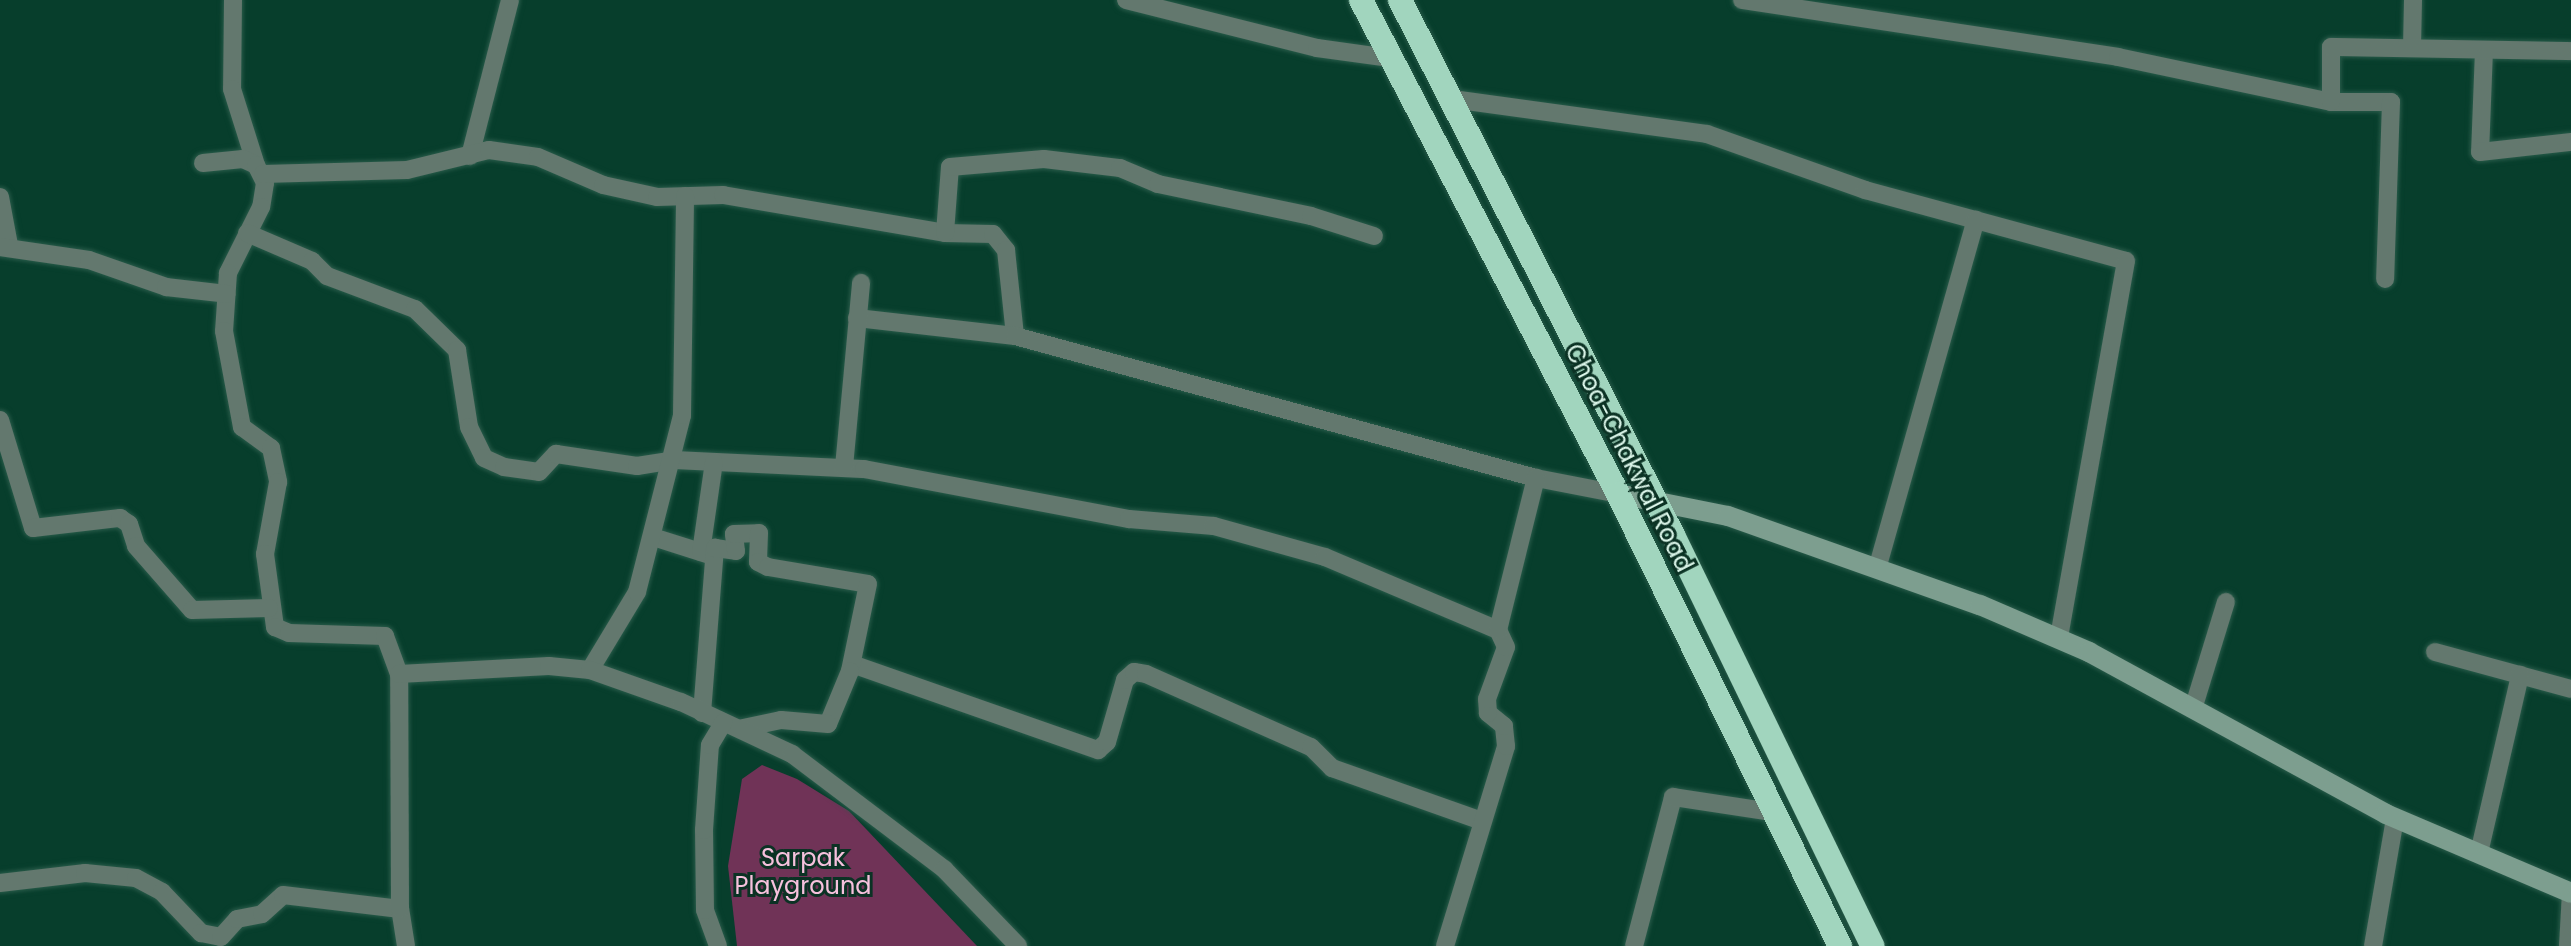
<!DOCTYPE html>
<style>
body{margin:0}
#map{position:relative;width:2571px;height:946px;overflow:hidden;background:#073e2c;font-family:Poppins,sans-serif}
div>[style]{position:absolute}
.green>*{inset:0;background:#703357}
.roads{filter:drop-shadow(0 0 2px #295b4a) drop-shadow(0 0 2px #295b4a)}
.street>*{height:18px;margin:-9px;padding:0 9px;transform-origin:9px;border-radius:9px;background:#63786e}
.secondary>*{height:20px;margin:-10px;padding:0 10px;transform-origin:10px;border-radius:10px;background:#7d9e8f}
.highway>*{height:24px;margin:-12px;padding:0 12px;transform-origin:12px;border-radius:12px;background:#a1d5be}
span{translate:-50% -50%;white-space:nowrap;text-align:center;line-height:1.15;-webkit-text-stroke:6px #0b3224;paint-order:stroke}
.street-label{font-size:24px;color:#dcf6ea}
.park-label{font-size:24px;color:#f6c1dd}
</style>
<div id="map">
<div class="green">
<div style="clip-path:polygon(762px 765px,797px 779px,849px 811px,977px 946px,737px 946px,728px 866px,742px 779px)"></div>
</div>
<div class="roads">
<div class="street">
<div style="left:233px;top:0;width:89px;rotate:90.6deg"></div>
<div style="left:232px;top:89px;width:80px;rotate:72.5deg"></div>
<div style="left:1126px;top:0;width:197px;rotate:14.1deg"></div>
<div style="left:1317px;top:48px;width:74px;rotate:7.8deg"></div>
<div style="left:1742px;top:0;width:380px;rotate:8.6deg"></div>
<div style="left:2118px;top:57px;width:218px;rotate:11.9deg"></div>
<div style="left:2331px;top:102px;width:60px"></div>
<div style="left:2391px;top:102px;width:177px;rotate:91.9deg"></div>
<div style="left:2412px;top:48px;width:48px;rotate:-88.8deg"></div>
<div style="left:2484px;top:50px;width:102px;rotate:92.2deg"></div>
<div style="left:2480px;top:152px;width:92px;rotate:-6.3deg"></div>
<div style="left:1452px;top:99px;width:257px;rotate:7.8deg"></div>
<div style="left:1707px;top:134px;width:168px;rotate:19.5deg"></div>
<div style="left:1865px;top:190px;width:270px;rotate:15.2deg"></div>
<div style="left:2126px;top:261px;width:384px;rotate:100.1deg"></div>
<div style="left:2331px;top:102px;width:55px;rotate:-90deg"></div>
<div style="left:2331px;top:47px;width:240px;rotate:1deg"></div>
<div style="left:470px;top:156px;width:161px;rotate:-75.6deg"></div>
<div style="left:203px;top:163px;width:40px;rotate:-5.7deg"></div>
<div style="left:243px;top:159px;width:14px;rotate:25deg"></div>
<div style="left:256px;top:165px;width:20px;rotate:63deg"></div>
<div style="left:265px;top:183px;width:24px;rotate:99deg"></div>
<div style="left:261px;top:207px;width:74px;rotate:116.6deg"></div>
<div style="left:228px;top:273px;width:58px;rotate:93.9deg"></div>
<div style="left:224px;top:331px;width:98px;rotate:79.4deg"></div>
<div style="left:242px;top:427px;width:36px;rotate:36deg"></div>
<div style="left:271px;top:448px;width:35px;rotate:78deg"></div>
<div style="left:278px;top:482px;width:73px;rotate:100.2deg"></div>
<div style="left:265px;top:554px;width:74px;rotate:82.2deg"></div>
<div style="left:275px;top:627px;width:15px;rotate:23deg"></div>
<div style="left:289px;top:633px;width:96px;rotate:1.8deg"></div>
<div style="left:385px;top:636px;width:40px;rotate:69.8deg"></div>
<div style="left:263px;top:174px;width:144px;rotate:-1.6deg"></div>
<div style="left:407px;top:170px;width:84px;rotate:-13.7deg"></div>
<div style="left:489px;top:150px;width:49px;rotate:8.1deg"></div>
<div style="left:538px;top:157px;width:71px;rotate:23.3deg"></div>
<div style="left:603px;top:185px;width:55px;rotate:12.5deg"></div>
<div style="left:657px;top:197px;width:66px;rotate:-1.7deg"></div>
<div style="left:723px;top:195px;width:225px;rotate:9.7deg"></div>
<div style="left:945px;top:233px;width:48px;rotate:1.2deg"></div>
<div style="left:993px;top:234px;width:21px;rotate:51deg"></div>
<div style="left:1006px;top:250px;width:86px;rotate:84deg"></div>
<div style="left:0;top:197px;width:49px;rotate:79.4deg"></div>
<div style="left:247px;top:233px;width:71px;rotate:23.3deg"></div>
<div style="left:312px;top:261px;width:21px;rotate:45deg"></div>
<div style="left:327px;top:276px;width:94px;rotate:20.6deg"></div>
<div style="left:415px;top:309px;width:59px;rotate:44.3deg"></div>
<div style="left:457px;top:350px;width:78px;rotate:81.1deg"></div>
<div style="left:469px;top:427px;width:34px;rotate:64deg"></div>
<div style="left:484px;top:458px;width:22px;rotate:24deg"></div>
<div style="left:504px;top:467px;width:35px;rotate:8deg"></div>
<div style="left:539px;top:472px;width:25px;rotate:-47deg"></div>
<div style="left:556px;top:454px;width:82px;rotate:8.4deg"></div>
<div style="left:637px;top:466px;width:36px;rotate:-9deg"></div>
<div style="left:673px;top:460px;width:191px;rotate:2.7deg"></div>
<div style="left:864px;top:469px;width:270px;rotate:10.7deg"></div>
<div style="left:1129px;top:519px;width:85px;rotate:4.7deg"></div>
<div style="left:1214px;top:526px;width:115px;rotate:15.6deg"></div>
<div style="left:1325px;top:557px;width:188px;rotate:22.9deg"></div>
<div style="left:945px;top:233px;width:66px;rotate:-85.7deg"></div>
<div style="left:950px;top:167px;width:94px;rotate:-4.9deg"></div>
<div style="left:1044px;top:159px;width:77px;rotate:6.8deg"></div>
<div style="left:1120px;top:168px;width:41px;rotate:22.8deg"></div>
<div style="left:1158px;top:184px;width:156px;rotate:11.8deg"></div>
<div style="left:1311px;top:216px;width:66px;rotate:17.6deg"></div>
<div style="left:0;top:247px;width:90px;rotate:8.3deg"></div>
<div style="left:89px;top:260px;width:82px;rotate:19.3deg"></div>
<div style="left:166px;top:287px;width:61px;rotate:6.5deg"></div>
<div style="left:857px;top:318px;width:159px;rotate:6.5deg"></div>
<div style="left:1015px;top:336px;width:540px;rotate:15.25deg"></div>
<div style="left:1536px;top:478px;width:84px;rotate:11deg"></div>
<div style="left:0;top:420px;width:113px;rotate:73deg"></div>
<div style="left:33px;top:528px;width:88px;rotate:-6.6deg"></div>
<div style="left:120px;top:518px;width:11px;rotate:34deg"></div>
<div style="left:129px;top:524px;width:23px;rotate:72deg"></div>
<div style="left:136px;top:546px;width:85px;rotate:48.8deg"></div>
<div style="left:192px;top:610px;width:77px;rotate:-1.5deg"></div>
<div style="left:844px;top:467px;width:185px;rotate:-84.7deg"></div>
<div style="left:653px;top:537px;width:60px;rotate:17.5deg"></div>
<div style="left:701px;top:552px;width:91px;rotate:-81.8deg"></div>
<div style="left:1877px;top:569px;width:363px;rotate:-74.2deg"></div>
<div style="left:2435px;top:652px;width:141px;rotate:15.2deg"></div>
<div style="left:852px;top:664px;width:261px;rotate:19.3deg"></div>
<div style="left:1098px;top:750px;width:12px;rotate:-42deg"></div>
<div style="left:1107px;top:742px;width:65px;rotate:-73.8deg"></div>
<div style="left:1125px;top:680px;width:12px;rotate:-42deg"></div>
<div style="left:1134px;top:672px;width:12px;rotate:9deg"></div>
<div style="left:1146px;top:674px;width:180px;rotate:23.9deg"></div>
<div style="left:1311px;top:747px;width:30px;rotate:45deg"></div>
<div style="left:1332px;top:768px;width:159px;rotate:19.5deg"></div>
<div style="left:590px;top:670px;width:91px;rotate:-58.9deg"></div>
<div style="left:637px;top:592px;width:183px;rotate:-75.7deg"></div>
<div style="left:682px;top:415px;width:219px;rotate:-89.2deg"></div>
<div style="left:2193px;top:709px;width:112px;rotate:-72.9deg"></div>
<div style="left:702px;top:713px;width:166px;rotate:-85.5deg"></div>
<div style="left:715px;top:548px;width:21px;rotate:8deg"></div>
<div style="left:736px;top:551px;width:17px;rotate:-97deg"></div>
<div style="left:734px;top:534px;width:25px;rotate:-2deg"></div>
<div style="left:759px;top:533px;width:29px;rotate:92deg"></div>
<div style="left:758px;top:562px;width:11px;rotate:27deg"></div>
<div style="left:768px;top:567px;width:101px;rotate:9.6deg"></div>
<div style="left:868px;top:584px;width:89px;rotate:101.7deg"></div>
<div style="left:850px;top:671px;width:57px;rotate:112.5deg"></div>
<div style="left:828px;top:724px;width:47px;rotate:-175.1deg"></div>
<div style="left:781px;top:720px;width:40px;rotate:168deg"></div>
<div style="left:2479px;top:853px;width:183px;rotate:-77deg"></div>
<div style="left:0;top:883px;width:86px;rotate:-6.7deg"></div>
<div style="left:85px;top:873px;width:51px;rotate:5.6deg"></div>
<div style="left:136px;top:878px;width:30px;rotate:28deg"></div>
<div style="left:162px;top:892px;width:57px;rotate:46.4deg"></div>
<div style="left:201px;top:933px;width:20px;rotate:11deg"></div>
<div style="left:221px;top:937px;width:24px;rotate:-48deg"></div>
<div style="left:237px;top:919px;width:25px;rotate:-11deg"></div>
<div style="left:262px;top:914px;width:28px;rotate:-42deg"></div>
<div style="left:283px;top:895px;width:118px;rotate:6.8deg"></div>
<div style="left:406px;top:946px;width:37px;rotate:-99deg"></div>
<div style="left:400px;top:909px;width:235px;rotate:-90.2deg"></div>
<div style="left:399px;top:674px;width:150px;rotate:-3.1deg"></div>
<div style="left:549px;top:666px;width:41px;rotate:5.6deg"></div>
<div style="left:590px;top:670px;width:96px;rotate:19.4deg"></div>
<div style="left:681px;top:702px;width:123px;rotate:25.1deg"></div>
<div style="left:792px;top:754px;width:191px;rotate:37.1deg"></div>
<div style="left:944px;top:869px;width:107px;rotate:46.1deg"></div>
<div style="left:718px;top:946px;width:38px;rotate:-110deg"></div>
<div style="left:705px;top:910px;width:80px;rotate:-90.7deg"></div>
<div style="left:704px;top:830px;width:85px;rotate:-86deg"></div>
<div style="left:710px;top:745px;width:26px;rotate:-59deg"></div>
<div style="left:1445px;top:946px;width:209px;rotate:-73deg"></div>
<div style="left:1506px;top:746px;width:20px;rotate:-96deg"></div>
<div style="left:1504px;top:726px;width:21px;rotate:-141deg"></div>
<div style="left:1488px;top:713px;width:14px;rotate:-94deg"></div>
<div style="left:1487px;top:699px;width:55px;rotate:-69.9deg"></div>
<div style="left:1506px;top:647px;width:19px;rotate:-115deg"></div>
<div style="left:1498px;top:630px;width:157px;rotate:-76deg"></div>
<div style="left:1634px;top:946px;width:154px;rotate:-75.3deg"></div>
<div style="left:1673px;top:797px;width:100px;rotate:8.6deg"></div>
<div style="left:2373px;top:946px;width:130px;rotate:-80.2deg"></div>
<div style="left:2568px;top:946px;width:53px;rotate:-86.8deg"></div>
</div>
<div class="secondary">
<div style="left:1618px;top:494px;width:112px;rotate:11.3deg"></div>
<div style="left:1728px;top:516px;width:267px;rotate:19.5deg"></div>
<div style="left:1980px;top:605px;width:119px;rotate:23.3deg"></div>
<div style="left:2089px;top:652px;width:338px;rotate:28.6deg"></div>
<div style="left:2386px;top:814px;width:201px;rotate:23.1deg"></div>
</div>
<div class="highway">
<div style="left:1361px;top:0;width:557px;rotate:62.51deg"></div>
<div style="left:1618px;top:494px;width:504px;rotate:63.84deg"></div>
<div style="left:1400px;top:0;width:601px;rotate:62.97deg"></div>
<div style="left:1673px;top:535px;width:457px;rotate:64.1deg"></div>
</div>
</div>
<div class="street-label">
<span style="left:1629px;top:458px;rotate:63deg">Choa-Chakwal Road</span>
</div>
<div class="park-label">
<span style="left:803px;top:872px">Sarpak<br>Playground</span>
</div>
</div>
